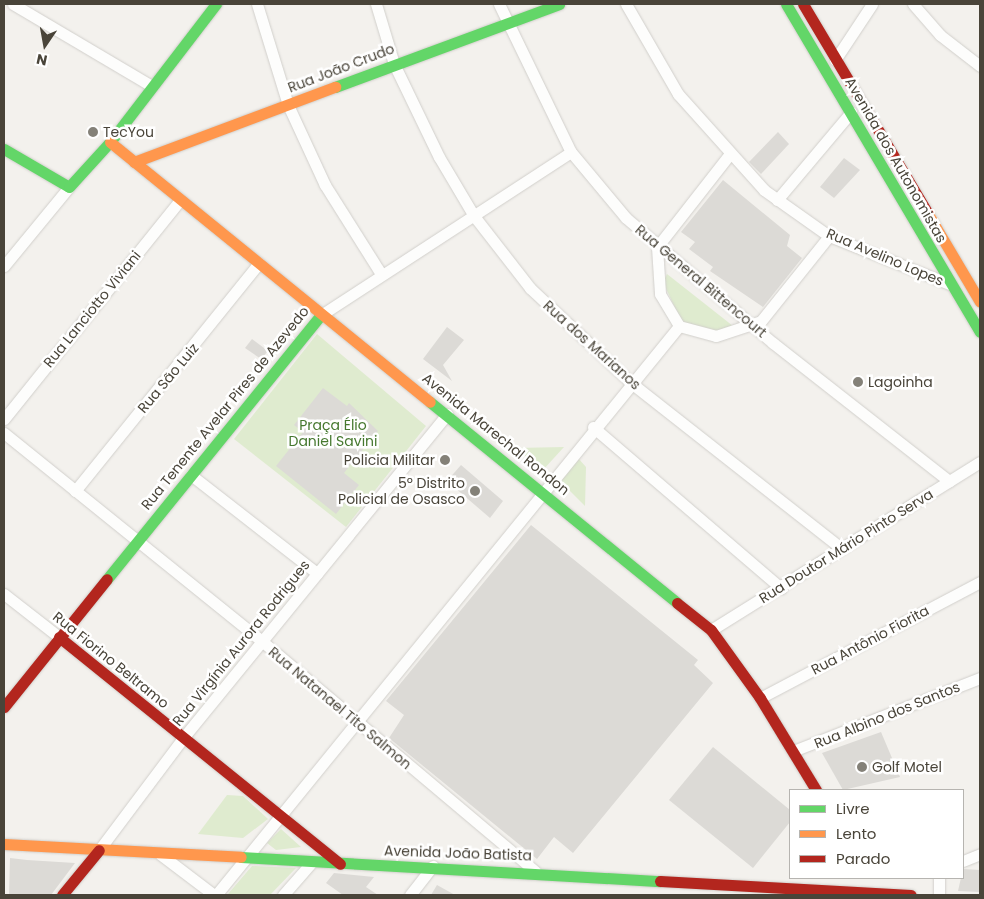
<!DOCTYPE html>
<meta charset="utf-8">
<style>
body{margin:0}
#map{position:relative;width:984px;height:899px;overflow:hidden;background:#f3f1ed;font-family:Poppins,sans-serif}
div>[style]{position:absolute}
.green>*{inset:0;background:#dfebcf}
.building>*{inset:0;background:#dcdad6}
.roads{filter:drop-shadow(0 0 1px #d1cfcb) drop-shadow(0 0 1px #d1cfcb)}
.street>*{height:11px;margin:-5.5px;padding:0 5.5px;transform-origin:5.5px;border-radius:5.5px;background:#fdfdfc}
.fast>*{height:11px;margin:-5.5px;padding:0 5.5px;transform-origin:5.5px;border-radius:5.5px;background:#63d668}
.slow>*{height:11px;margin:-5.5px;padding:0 5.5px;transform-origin:5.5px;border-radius:5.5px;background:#ff974d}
.jam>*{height:11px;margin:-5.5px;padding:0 5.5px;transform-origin:5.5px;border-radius:5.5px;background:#b3261e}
.dots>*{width:14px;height:14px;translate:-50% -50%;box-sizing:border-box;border:2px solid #fff;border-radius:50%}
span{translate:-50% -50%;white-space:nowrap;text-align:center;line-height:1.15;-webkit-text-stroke:5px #fff;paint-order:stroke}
.street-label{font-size:14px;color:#494439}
.poi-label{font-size:14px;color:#494439}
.left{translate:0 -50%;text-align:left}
.right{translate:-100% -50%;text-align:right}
.park-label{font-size:14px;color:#46782f}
.frame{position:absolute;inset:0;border:5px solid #494439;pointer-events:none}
.legend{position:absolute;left:789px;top:789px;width:175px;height:90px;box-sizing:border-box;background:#fff;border:1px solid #b6b4b0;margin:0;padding:6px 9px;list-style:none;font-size:15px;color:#494439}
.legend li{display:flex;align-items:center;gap:10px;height:25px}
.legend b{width:25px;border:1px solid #b6b4b0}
.north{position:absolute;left:20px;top:20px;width:50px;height:50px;-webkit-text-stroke:4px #fff;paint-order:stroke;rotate:192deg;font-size:14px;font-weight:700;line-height:20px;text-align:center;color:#494439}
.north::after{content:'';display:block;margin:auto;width:18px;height:22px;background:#494439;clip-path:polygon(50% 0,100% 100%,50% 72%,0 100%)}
</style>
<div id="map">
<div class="green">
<div style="clip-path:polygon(667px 274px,733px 326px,714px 333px,681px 321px,663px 282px)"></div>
<div style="clip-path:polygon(317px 334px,426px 426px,346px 527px,234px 439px)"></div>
<div style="clip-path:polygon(564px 447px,543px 470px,515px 448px)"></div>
<div style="clip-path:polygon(578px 458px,586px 467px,585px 506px,559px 480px)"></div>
<div style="clip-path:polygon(227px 795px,243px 796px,268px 819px,243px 838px,198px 834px)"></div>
<div style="clip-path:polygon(281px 829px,301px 847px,276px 850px,267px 843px)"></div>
<div style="clip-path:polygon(252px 866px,296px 868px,270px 895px,228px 894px)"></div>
</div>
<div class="building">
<div style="clip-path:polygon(778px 132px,789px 144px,761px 174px,749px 162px)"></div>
<div style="clip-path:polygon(844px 158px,860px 170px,834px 198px,820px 187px)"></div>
<div style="clip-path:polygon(723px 180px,790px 235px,787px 246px,802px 258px,763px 307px,710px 271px,713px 267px,689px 249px,695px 242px,681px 232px)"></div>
<div style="clip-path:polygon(447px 327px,464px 340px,443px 365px,452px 381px,423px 359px)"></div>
<div style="clip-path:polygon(252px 339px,268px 351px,261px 359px,245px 348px)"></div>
<div style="clip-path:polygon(323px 388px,347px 406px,349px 403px,378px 431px,344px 473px,359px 485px,336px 514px,276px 466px,303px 432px,294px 425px)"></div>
<div style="clip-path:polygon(461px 465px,503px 501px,490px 518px,447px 481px)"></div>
<div style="clip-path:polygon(531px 525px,698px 660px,694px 665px,713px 683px,573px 853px,554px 837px,537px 859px,389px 738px,404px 715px,386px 701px)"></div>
<div style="clip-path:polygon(881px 732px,900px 777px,843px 790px,822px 753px)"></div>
<div style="clip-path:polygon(713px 747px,790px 810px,790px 822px,753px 868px,669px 800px)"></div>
<div style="clip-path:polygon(10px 858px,27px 860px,75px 863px,51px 895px,9px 895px)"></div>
<div style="clip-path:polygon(963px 869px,980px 870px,980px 892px,958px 891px)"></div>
<div style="clip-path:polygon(334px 873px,374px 877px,366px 887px,378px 895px,343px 895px,326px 883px)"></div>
<div style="clip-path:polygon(437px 885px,455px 895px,431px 895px)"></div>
</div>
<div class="roads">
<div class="street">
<div style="left:13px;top:4px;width:159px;rotate:30.6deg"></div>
<div style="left:257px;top:4px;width:106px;rotate:72.9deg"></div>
<div style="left:288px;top:105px;width:88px;rotate:65.2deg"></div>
<div style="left:325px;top:185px;width:105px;rotate:57.8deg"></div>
<div style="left:376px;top:4px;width:63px;rotate:73.3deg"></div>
<div style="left:394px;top:64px;width:103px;rotate:64.2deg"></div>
<div style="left:439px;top:157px;width:69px;rotate:59.3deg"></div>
<div style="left:474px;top:216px;width:91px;rotate:52.1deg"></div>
<div style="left:530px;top:288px;width:137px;rotate:43.2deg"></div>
<div style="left:630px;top:382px;width:268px;rotate:38.2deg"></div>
<div style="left:499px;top:4px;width:165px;rotate:64.1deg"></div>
<div style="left:571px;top:152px;width:86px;rotate:50.2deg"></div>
<div style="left:626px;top:218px;width:193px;rotate:40.4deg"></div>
<div style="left:773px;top:343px;width:224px;rotate:38.1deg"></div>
<div style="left:626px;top:4px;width:104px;rotate:60deg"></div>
<div style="left:678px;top:94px;width:129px;rotate:48.1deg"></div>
<div style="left:764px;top:190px;width:80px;rotate:35.3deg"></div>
<div style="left:829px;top:236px;width:132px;rotate:21.7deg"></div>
<div style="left:913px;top:4px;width:41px;rotate:48.9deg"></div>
<div style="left:940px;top:35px;width:51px;rotate:37.8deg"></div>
<div style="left:835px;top:60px;width:67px;rotate:-56.5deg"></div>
<div style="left:729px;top:155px;width:117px;rotate:128deg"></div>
<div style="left:657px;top:247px;width:47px;rotate:86.3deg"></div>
<div style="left:660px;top:294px;width:37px;rotate:59deg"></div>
<div style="left:679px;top:326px;width:38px;rotate:15deg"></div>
<div style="left:716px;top:336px;width:47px;rotate:-18.4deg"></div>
<div style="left:761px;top:321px;width:109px;rotate:-51.3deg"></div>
<div style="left:777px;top:200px;width:115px;rotate:-49.9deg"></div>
<div style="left:4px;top:266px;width:102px;rotate:-50.6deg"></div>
<div style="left:321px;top:315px;width:298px;rotate:-33.1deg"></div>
<div style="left:4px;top:419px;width:281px;rotate:-51.2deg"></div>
<div style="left:593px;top:427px;width:248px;rotate:40.6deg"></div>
<div style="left:4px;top:433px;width:333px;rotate:38.9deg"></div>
<div style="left:263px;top:642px;width:356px;rotate:40.1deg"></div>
<div style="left:191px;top:475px;width:160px;rotate:37.9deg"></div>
<div style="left:75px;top:491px;width:293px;rotate:-51.1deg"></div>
<div style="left:4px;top:594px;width:70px;rotate:38deg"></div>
<div style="left:711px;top:630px;width:317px;rotate:-32deg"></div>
<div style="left:760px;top:698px;width:249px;rotate:-27.8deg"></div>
<div style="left:793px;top:751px;width:201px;rotate:-21.3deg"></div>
<div style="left:99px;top:850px;width:140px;rotate:-53.1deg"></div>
<div style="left:183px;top:738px;width:418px;rotate:-50.8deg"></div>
<div style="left:160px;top:854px;width:68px;rotate:37.2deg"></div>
<div style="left:963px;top:861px;width:18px;rotate:-22deg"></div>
<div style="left:216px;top:895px;width:734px;rotate:-50.86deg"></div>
<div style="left:283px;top:895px;width:44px;rotate:-48.7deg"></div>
<div style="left:410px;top:895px;width:37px;rotate:-52deg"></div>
<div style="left:939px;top:895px;width:17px;rotate:-90deg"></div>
</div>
<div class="fast">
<div style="left:786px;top:4px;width:381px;rotate:59.4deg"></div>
<div style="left:335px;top:87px;width:239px;rotate:-20.3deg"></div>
<div style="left:4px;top:149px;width:75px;rotate:30.3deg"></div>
<div style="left:69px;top:187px;width:61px;rotate:-47.7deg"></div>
<div style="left:110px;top:142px;width:174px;rotate:-52.5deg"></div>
<div style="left:430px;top:402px;width:318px;rotate:39.1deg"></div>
<div style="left:107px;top:579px;width:340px;rotate:-51deg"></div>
<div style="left:241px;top:857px;width:420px;rotate:3.3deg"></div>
</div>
<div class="slow">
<div style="left:110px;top:142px;width:412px;rotate:39.1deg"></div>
<div style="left:134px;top:162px;width:215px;rotate:-20.5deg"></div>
<div style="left:928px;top:214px;width:102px;rotate:59.4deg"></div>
<div style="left:4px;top:844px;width:237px;rotate:3.1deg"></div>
</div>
<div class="jam">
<div style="left:803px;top:4px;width:244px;rotate:59.2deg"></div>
<div style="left:677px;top:603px;width:43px;rotate:38.5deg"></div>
<div style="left:711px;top:630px;width:84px;rotate:54.2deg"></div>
<div style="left:760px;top:698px;width:108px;rotate:58.7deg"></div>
<div style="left:59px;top:637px;width:361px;rotate:38.9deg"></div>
<div style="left:4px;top:707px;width:164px;rotate:-51.2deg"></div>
<div style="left:660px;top:881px;width:251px;rotate:3.2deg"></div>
<div style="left:62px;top:895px;width:58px;rotate:-50.6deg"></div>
</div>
</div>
<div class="dots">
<div style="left:93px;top:132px;background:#848178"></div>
<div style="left:858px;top:382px;background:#848178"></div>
<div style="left:445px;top:460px;background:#848178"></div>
<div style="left:475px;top:491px;background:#848178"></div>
<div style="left:862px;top:767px;background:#848178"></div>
</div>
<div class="street-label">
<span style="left:341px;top:68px;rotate:-21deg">Rua João Crudo</span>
<span style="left:896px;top:160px;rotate:60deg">Avenida dos Autonomistas</span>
<span style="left:885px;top:257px;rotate:23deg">Rua Avelino Lopes</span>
<span style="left:701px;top:281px;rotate:40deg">Rua General Bittencourt</span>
<span style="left:92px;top:309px;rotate:-51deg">Rua Lanciotto Viviani</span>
<span style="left:592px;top:345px;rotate:42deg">Rua dos Marianos</span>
<span style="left:168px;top:378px;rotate:-50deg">Rua São Luiz</span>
<span style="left:225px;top:408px;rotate:-51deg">Rua Tenente Avelar Pires de Azevedo</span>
<span style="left:496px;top:434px;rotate:39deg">Avenida Marechal Rondon</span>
<span style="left:846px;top:546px;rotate:-32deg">Rua Doutor Mário Pinto Serva</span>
<span style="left:870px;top:640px;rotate:-28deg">Rua Antônio Fiorita</span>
<span style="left:241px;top:643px;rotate:-51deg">Rua Virgínia Aurora Rodrigues</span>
<span style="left:111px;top:660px;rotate:39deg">Rua Fiorino Beltramo</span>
<span style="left:340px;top:708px;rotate:40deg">Rua Natanael Tito Salmon</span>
<span style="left:887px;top:715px;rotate:-22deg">Rua Albino dos Santos</span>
<span style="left:458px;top:853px;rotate:2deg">Avenida João Batista</span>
</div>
<div class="poi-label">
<span class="left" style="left:103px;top:132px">TecYou</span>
<span class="left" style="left:868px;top:382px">Lagoinha</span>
<span class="right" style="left:435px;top:460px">Policia Militar</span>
<span class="right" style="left:465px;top:491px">5º Distrito<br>Policial de Osasco</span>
<span class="left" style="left:872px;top:767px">Golf Motel</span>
</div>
<div class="park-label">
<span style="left:333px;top:433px">Praça Élio<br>Daniel Savini</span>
</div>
<div class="frame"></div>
<ul class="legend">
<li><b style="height:6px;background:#63d668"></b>Livre</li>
<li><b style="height:6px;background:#ff974d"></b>Lento</li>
<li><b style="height:6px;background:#b3261e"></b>Parado</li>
</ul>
<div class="north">N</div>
</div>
